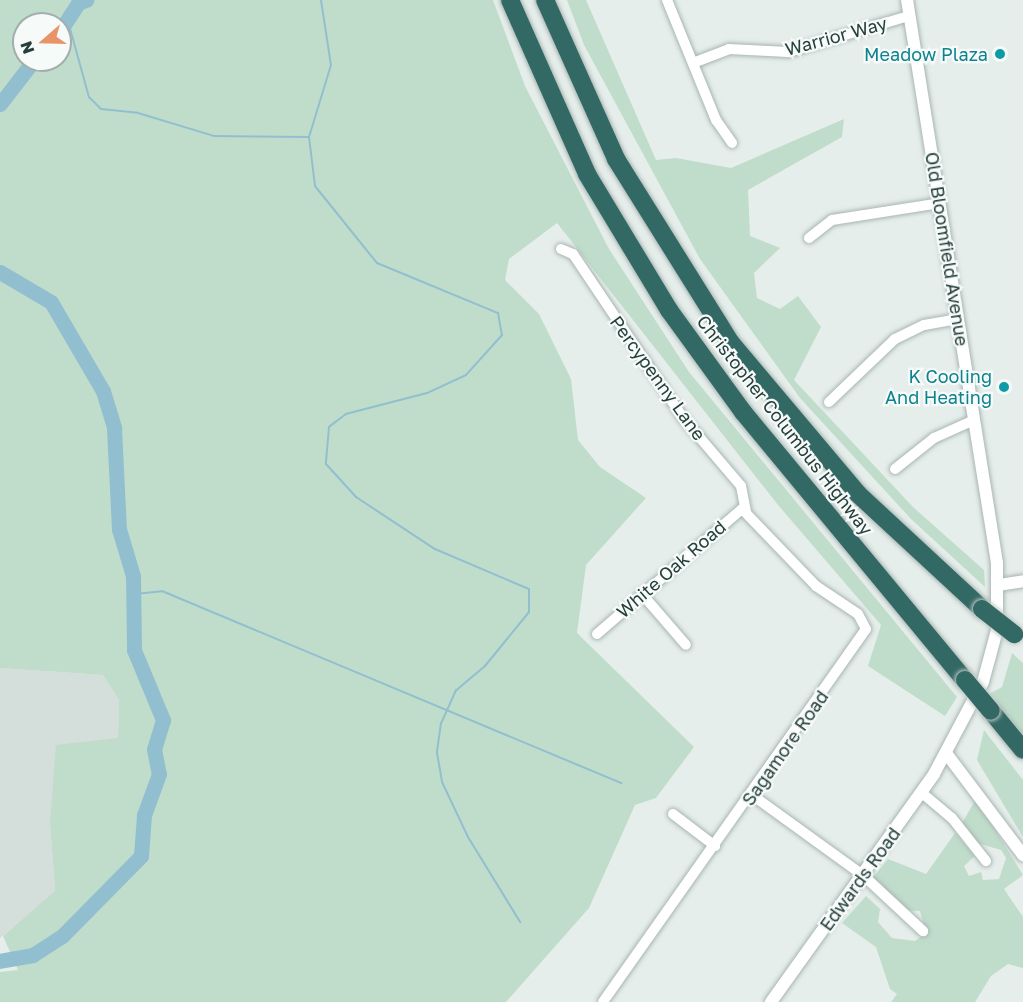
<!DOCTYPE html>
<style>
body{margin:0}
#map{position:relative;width:1023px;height:1002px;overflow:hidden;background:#e6eeeb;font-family:"Golos Text",sans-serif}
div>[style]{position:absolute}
.built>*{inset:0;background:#d4deda}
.green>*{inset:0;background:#c0ddcb}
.stream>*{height:2px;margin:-1px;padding:0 1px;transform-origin:1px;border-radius:1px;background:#92bfcf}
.river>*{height:15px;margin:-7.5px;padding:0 7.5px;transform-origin:7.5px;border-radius:7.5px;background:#92bfcf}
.roads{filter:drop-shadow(0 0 2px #a8b6b3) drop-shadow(0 0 2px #a8b6b3)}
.minor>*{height:10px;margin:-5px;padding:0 5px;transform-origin:5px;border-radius:5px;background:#fff}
.tertiary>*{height:12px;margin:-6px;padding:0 6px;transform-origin:6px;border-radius:6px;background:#fff}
.motorway>*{height:18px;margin:-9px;padding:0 9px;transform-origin:9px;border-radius:9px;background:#336964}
.bridges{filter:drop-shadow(0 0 2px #c2c9c8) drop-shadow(0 0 2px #c2c9c8)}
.motorway-bridge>*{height:18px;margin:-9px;padding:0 9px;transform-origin:9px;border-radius:9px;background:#336964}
.dots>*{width:16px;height:16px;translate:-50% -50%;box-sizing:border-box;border:3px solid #f6faf9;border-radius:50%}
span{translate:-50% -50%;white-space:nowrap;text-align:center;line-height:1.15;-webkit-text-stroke:4.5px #f6faf9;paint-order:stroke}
.street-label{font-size:18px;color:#253f3b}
.culture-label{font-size:18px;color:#0d838f}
.right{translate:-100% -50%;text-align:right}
.north{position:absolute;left:12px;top:12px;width:60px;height:60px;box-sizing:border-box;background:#f6faf9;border:2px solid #a2afad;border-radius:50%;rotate:250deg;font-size:16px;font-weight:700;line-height:24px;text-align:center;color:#253f3b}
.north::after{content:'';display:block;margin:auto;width:21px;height:27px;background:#e99468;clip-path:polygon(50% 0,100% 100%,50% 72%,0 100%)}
</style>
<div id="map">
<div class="built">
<div style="clip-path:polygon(0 668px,103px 675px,119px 700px,118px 738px,50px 824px,55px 892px,0 938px)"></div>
</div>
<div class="green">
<div style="clip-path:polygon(evenodd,0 0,493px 0,525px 86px,609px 249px,689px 372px,957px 697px,945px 716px,868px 666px,881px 625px,778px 505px,557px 223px,509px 259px,505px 280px,539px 314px,571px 379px,578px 440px,600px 467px,646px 498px,586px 565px,577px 633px,694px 747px,656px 798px,635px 805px,589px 908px,506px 1002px,0 1002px,0 972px,18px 970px,3px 936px,55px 891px,50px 824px,56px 745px,118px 738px,119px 700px,103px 675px,0 668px,0 0,24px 24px,60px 24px,60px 60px,24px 60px,24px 24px)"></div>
<div style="clip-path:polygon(567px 0,586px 0,656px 160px,676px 158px,731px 168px,844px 119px,842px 137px,748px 190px,750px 236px,780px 248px,754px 273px,757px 298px,780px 309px,798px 296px,821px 327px,794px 380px,913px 507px,984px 570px,985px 587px,911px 519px,800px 398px,700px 259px,584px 45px)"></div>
<div style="clip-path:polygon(1012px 653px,1023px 663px,1023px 734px,989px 694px,1002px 687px)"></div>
<div style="clip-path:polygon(984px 730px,1023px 780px,1023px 837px,977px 760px)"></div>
<div style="clip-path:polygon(976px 799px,1023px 875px,1004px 889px,1023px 917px,1023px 968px,1008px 964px,991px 976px,975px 1002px,891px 1002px,897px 994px,890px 989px,876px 947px,842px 923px,866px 896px,880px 909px,878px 922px,892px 938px,915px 941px,926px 933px,920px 911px,896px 910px,871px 880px,888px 859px,926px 874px,955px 833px,975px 856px,964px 866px,969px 876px,981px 872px,983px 880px,999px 879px,1006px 858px,1001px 850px,974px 842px,962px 823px)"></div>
</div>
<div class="stream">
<div style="left:321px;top:0;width:66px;rotate:81.3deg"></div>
<div style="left:331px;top:65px;width:75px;rotate:107deg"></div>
<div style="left:309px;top:137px;width:49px;rotate:83deg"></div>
<div style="left:315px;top:186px;width:99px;rotate:51.2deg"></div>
<div style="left:377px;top:263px;width:131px;rotate:22.5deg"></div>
<div style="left:498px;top:313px;width:22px;rotate:80deg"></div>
<div style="left:502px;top:335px;width:54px;rotate:132deg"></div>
<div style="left:466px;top:375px;width:43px;rotate:155.2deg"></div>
<div style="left:427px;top:393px;width:84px;rotate:165.5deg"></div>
<div style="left:346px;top:414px;width:21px;rotate:143deg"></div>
<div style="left:329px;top:427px;width:37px;rotate:95deg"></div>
<div style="left:326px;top:464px;width:45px;rotate:47.7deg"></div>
<div style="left:356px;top:497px;width:95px;rotate:33.4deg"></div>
<div style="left:435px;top:549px;width:102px;rotate:23.1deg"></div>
<div style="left:529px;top:589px;width:23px;rotate:90deg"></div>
<div style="left:529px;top:612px;width:70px;rotate:129.2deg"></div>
<div style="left:485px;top:666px;width:38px;rotate:140deg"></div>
<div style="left:456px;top:690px;width:36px;rotate:114deg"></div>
<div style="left:441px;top:723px;width:30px;rotate:98deg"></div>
<div style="left:437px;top:753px;width:29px;rotate:80deg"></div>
<div style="left:442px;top:782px;width:61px;rotate:64.7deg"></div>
<div style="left:468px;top:837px;width:100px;rotate:58.5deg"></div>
<div style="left:68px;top:21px;width:79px;rotate:74.6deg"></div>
<div style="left:89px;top:97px;width:17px;rotate:45deg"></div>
<div style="left:101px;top:109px;width:37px;rotate:6deg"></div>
<div style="left:138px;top:113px;width:79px;rotate:16.8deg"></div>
<div style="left:214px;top:136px;width:95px;rotate:0.6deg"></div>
<div style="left:135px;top:594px;width:27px;rotate:-6deg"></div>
<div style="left:162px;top:591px;width:498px;rotate:22.7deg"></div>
</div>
<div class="river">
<div style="left:60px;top:31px;width:33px;rotate:-57deg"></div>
<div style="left:78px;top:3px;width:9px;rotate:-21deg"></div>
<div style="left:0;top:104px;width:56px;rotate:-52.3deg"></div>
<div style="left:0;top:272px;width:59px;rotate:30.5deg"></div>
<div style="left:51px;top:302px;width:103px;rotate:59.7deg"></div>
<div style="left:103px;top:391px;width:39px;rotate:73deg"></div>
<div style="left:114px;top:428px;width:101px;rotate:87.2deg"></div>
<div style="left:119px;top:529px;width:49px;rotate:73.4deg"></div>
<div style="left:133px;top:576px;width:74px;rotate:89.2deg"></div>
<div style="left:134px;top:650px;width:76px;rotate:67.5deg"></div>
<div style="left:163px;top:720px;width:30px;rotate:107deg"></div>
<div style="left:154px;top:749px;width:25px;rotate:79deg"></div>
<div style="left:159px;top:774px;width:44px;rotate:110.1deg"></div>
<div style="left:144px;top:815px;width:41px;rotate:94.2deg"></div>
<div style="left:141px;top:856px;width:112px;rotate:134.6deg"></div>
<div style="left:62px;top:936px;width:35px;rotate:147deg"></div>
<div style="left:33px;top:955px;width:34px;rotate:170deg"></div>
</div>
<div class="roads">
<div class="minor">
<div style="left:667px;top:0;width:130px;rotate:67.8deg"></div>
<div style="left:716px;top:120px;width:28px;rotate:55deg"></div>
<div style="left:693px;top:63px;width:39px;rotate:-21deg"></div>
<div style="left:729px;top:49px;width:59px;rotate:2.9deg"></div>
<div style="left:788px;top:52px;width:126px;rotate:-16.6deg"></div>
<div style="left:809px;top:238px;width:29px;rotate:-38deg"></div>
<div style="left:832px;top:220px;width:109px;rotate:-8.9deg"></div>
<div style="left:561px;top:249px;width:13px;rotate:23deg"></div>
<div style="left:573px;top:254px;width:199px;rotate:56.1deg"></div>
<div style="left:684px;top:419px;width:88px;rotate:49.6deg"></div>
<div style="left:741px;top:486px;width:26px;rotate:79deg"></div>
<div style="left:829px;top:402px;width:91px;rotate:-43.7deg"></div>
<div style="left:895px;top:339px;width:32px;rotate:-26deg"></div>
<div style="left:924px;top:325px;width:34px;rotate:-10deg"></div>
<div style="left:895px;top:469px;width:50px;rotate:-38.5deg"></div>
<div style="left:934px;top:438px;width:44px;rotate:-24.2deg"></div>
<div style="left:642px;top:594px;width:67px;rotate:49.2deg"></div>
<div style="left:597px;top:634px;width:191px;rotate:-40.8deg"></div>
<div style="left:742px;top:509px;width:107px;rotate:46.1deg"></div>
<div style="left:816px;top:586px;width:50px;rotate:33.7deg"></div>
<div style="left:858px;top:614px;width:17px;rotate:62deg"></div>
<div style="left:866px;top:629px;width:456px;rotate:125.2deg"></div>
<div style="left:922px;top:793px;width:39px;rotate:40deg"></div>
<div style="left:952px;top:818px;width:55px;rotate:51.7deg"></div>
<div style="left:752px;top:795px;width:138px;rotate:35.9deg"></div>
<div style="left:864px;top:876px;width:81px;rotate:43deg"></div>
<div style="left:673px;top:814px;width:53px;rotate:37.3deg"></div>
</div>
<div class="tertiary">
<div style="left:999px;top:585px;width:24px;rotate:-9deg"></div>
<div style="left:946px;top:753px;width:128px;rotate:53deg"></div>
<div style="left:771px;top:1002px;width:280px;rotate:-54.4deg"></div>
<div style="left:934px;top:774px;width:104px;rotate:-62deg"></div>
<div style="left:983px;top:682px;width:54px;rotate:-74.9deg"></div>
<div style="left:997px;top:630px;width:67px;rotate:-90deg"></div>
<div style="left:997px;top:563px;width:570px;rotate:-99.08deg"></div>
</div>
<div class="motorway">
<div style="left:510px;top:0;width:190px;rotate:66.1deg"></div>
<div style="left:587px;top:174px;width:159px;rotate:58.9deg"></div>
<div style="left:669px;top:310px;width:126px;rotate:54deg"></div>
<div style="left:743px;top:412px;width:348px;rotate:50.4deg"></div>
<div style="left:545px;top:0;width:174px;rotate:65.9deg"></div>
<div style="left:616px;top:159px;width:217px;rotate:58deg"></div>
<div style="left:731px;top:343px;width:197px;rotate:49.9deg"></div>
<div style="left:858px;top:494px;width:169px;rotate:42.8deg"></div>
<div style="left:991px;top:711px;width:50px;rotate:50.6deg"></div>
</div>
</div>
<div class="bridges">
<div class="motorway-bridge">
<div style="left:982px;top:609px;width:41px;rotate:38deg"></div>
<div style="left:965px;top:680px;width:40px;rotate:50deg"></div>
</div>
</div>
<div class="dots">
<div style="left:1000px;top:54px;background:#0f9aa8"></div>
<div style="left:1004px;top:387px;background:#0f9aa8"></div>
</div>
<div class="street-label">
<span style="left:836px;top:36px;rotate:-15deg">Warrior Way</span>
<span style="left:947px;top:249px;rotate:81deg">Old Bloomfield Avenue</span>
<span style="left:658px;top:378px;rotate:54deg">Percypenny Lane</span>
<span style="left:785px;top:425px;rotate:52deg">Christopher Columbus Highway</span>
<span style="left:671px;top:569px;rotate:-41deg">White Oak Road</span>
<span style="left:785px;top:748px;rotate:-55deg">Sagamore Road</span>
<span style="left:860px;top:879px;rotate:-54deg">Edwards Road</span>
</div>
<div class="culture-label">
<span class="right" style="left:988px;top:54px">Meadow Plaza</span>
<span class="right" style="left:992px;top:387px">K Cooling<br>And Heating</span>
</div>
<div class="north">N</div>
</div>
